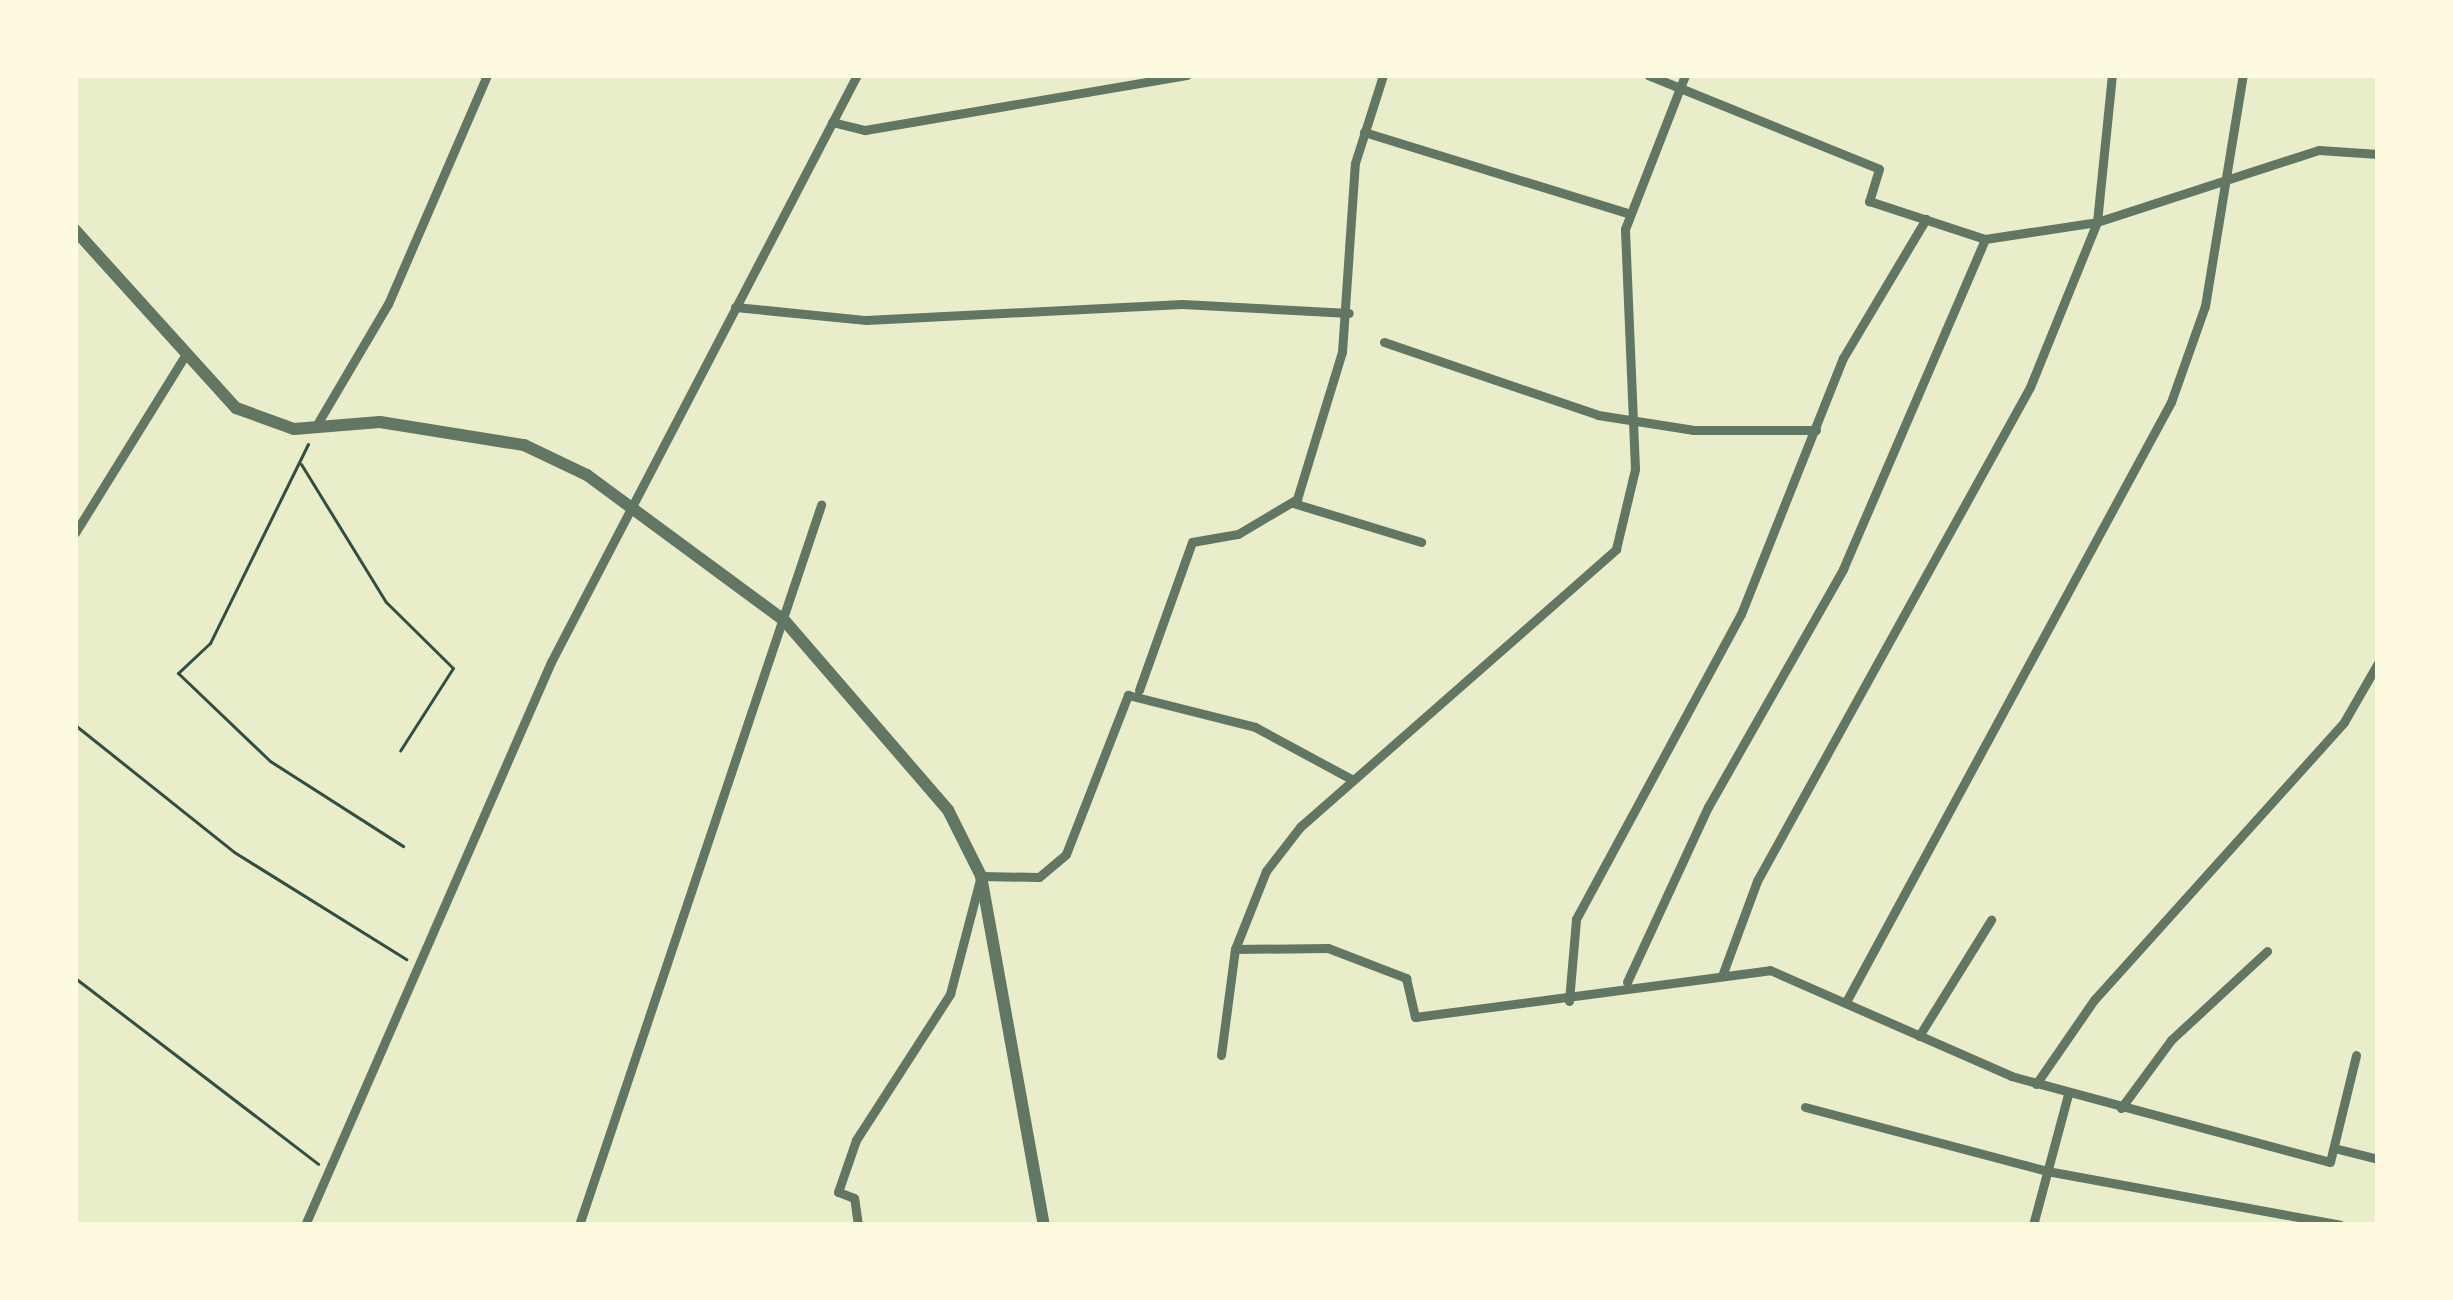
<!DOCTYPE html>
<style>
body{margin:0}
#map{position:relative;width:2453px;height:1300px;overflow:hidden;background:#e9edc9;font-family:"DM Sans",sans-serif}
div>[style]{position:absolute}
.path>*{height:3px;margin:-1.5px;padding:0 1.5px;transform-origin:1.5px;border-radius:1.5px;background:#344e41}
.minor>*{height:9px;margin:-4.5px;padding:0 4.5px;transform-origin:4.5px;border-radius:4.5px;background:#617663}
.tertiary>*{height:12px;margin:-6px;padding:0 6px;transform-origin:6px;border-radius:6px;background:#617663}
span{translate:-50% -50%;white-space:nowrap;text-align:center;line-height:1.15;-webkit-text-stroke:12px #fefae0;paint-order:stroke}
.frame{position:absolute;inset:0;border:78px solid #fefae0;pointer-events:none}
</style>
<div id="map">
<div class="path">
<div style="left:308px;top:444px;width:222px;rotate:116.2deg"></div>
<div style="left:210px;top:643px;width:44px;rotate:136.8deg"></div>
<div style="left:178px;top:673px;width:127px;rotate:43.7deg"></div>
<div style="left:270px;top:761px;width:158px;rotate:32.6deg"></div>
<div style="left:301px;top:464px;width:162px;rotate:58.4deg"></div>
<div style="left:386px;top:602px;width:94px;rotate:44.6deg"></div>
<div style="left:453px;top:668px;width:98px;rotate:122.6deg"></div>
<div style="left:75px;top:725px;width:203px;rotate:38.6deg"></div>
<div style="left:234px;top:852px;width:203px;rotate:31.9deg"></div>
<div style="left:75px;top:978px;width:306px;rotate:37.4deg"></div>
</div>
<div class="minor">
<div style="left:1648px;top:75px;width:249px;rotate:22.1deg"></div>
<div style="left:1879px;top:169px;width:34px;rotate:107deg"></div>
<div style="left:1869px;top:201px;width:122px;rotate:18.1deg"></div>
<div style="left:1985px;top:239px;width:113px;rotate:-8.6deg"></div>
<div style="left:2097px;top:222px;width:233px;rotate:-18deg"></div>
<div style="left:2319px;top:150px;width:59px;rotate:3.9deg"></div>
<div style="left:832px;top:122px;width:34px;rotate:14deg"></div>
<div style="left:865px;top:130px;width:326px;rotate:-9.7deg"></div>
<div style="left:1364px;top:132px;width:276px;rotate:17.1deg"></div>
<div style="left:735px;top:307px;width:132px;rotate:5.7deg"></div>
<div style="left:866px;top:320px;width:316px;rotate:-2.9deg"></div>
<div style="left:1182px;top:304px;width:167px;rotate:3.1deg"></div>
<div style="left:1384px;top:342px;width:226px;rotate:18.8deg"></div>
<div style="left:1598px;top:415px;width:97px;rotate:8.9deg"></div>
<div style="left:1694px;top:430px;width:122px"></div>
<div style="left:316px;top:426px;width:142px;rotate:-59.5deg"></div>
<div style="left:388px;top:304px;width:249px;rotate:-66.6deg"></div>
<div style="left:1293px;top:503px;width:134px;rotate:16.9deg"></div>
<div style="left:75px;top:533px;width:211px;rotate:-58.2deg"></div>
<div style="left:1139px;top:690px;width:157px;rotate:-70.3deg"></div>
<div style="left:1192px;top:542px;width:47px;rotate:-9.9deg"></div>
<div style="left:1238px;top:534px;width:69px;rotate:-30.7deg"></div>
<div style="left:1297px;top:499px;width:154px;rotate:-73deg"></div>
<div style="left:1342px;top:352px;width:189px;rotate:-86.1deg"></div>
<div style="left:1355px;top:163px;width:92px;rotate:-72.3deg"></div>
<div style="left:1235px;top:949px;width:93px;rotate:-0.6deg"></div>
<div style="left:1328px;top:948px;width:84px;rotate:21deg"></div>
<div style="left:1406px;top:978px;width:40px;rotate:77deg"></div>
<div style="left:1415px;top:1017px;width:358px;rotate:-7.5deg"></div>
<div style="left:1770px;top:970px;width:263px;rotate:23.7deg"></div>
<div style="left:2011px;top:1076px;width:330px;rotate:15.1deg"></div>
<div style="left:2330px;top:1162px;width:110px;rotate:-76.3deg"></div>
<div style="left:1723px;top:973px;width:98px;rotate:-69.7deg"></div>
<div style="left:1757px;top:881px;width:564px;rotate:-61.07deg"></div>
<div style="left:2030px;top:387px;width:178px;rotate:-67.9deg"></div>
<div style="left:2097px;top:222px;width:148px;rotate:-84.2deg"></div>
<div style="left:1627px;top:982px;width:193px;rotate:-65.2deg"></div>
<div style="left:1708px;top:807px;width:274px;rotate:-60.4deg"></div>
<div style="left:1843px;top:569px;width:359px;rotate:-66.7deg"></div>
<div style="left:1847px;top:1000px;width:680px;rotate:-61.55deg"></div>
<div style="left:2171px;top:402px;width:102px;rotate:-70.5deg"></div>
<div style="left:2205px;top:306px;width:234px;rotate:-80.7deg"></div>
<div style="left:1569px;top:1001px;width:82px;rotate:-85.1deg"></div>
<div style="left:1576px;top:919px;width:347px;rotate:-61.6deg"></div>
<div style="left:1741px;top:614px;width:276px;rotate:-68.3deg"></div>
<div style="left:1843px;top:358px;width:162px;rotate:-59.2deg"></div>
<div style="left:1919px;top:1036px;width:137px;rotate:-58.2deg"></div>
<div style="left:1221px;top:1055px;width:107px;rotate:-82.5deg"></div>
<div style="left:1235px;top:949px;width:84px;rotate:-68.3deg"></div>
<div style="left:1266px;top:871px;width:56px;rotate:-52.3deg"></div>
<div style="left:1300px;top:827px;width:421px;rotate:-41.3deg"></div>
<div style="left:1616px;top:549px;width:82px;rotate:-76.6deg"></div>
<div style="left:1635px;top:469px;width:240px;rotate:-92.4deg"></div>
<div style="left:1625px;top:229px;width:165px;rotate:-68.7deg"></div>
<div style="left:2036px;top:1084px;width:102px;rotate:-55.4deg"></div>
<div style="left:2094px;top:1000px;width:374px;rotate:-48deg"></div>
<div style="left:2344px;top:722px;width:68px;rotate:-60deg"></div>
<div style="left:1805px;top:1107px;width:250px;rotate:14.8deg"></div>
<div style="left:2047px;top:1171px;width:298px;rotate:10.4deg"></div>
<div style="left:2121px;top:1108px;width:84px;rotate:-53.7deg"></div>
<div style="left:2171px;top:1040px;width:131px;rotate:-42.8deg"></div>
<div style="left:2334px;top:1148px;width:45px;rotate:14deg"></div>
<div style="left:305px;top:1225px;width:614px;rotate:-66.4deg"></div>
<div style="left:551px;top:662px;width:662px;rotate:-62.47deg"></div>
<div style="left:579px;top:1225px;width:760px;rotate:-71.42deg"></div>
<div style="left:858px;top:1225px;width:27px;rotate:-98deg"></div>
<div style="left:854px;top:1198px;width:17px;rotate:-159deg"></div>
<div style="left:838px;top:1192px;width:55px;rotate:-70.9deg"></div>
<div style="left:856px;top:1140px;width:174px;rotate:-57.2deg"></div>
<div style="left:950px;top:994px;width:122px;rotate:-75.3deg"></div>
<div style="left:981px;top:876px;width:58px;rotate:1deg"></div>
<div style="left:1039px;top:877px;width:35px;rotate:-40deg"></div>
<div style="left:1066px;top:854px;width:171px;rotate:-68.7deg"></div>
<div style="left:1128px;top:695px;width:131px;rotate:14.1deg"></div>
<div style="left:1255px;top:727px;width:111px;rotate:28.4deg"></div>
<div style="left:2033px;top:1225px;width:136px;rotate:-75deg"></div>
</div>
<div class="tertiary">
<div style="left:75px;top:230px;width:240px;rotate:47.9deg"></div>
<div style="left:236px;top:408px;width:62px;rotate:19.9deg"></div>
<div style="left:294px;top:429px;width:86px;rotate:-4.7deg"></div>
<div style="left:380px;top:422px;width:146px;rotate:9.1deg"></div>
<div style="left:524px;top:445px;width:70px;rotate:25.5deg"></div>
<div style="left:587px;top:475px;width:245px;rotate:36.4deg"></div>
<div style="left:784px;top:620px;width:251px;rotate:49.2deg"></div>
<div style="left:948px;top:810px;width:74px;rotate:63.4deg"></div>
<div style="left:981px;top:876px;width:355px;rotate:79.8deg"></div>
</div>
<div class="frame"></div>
</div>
